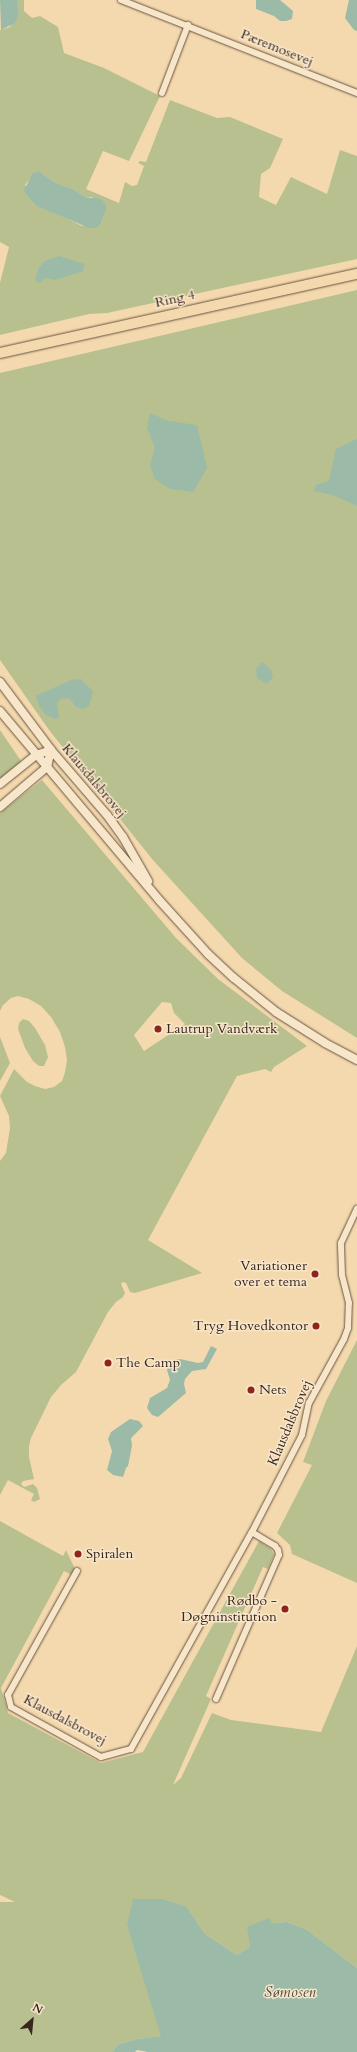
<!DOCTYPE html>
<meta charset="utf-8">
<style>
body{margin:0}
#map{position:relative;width:357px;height:2052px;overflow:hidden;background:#f5d9ae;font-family:Cardo,serif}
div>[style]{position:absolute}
.green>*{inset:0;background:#b7c08e}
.water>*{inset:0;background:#9cbaa8}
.roads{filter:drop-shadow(0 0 1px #665441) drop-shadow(0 0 1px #665441)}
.minor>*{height:6px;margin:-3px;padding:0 3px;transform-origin:3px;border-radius:3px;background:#f8e6ca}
.tertiary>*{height:8px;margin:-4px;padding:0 4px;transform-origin:4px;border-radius:4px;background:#f8e6ca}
.primary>*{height:10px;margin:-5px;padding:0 5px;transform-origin:5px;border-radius:5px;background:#f5d9ae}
.dots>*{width:11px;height:11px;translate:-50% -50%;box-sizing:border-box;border:2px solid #f8e6ca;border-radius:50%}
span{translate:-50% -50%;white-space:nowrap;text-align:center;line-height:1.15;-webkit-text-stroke:3px #f8e6ca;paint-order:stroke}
.street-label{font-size:14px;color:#37271d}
.poi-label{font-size:14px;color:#37271d}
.left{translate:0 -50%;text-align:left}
.right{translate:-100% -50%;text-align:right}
.water-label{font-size:15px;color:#504c40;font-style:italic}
.north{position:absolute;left:12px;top:2000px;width:40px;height:40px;-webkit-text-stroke:3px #f8e6ca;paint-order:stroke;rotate:27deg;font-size:11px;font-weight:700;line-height:16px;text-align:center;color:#37271d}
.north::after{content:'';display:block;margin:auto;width:14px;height:18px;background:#37271d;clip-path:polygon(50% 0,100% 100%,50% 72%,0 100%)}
</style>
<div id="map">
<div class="green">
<div style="clip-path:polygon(evenodd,18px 0,24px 0,24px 11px,32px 18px,40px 16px,58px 27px,64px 53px,104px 68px,160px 96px,129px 161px,103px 151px,86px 189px,119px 203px,125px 182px,132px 186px,137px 185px,144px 166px,138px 163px,140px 161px,146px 162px,170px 100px,217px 118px,230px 117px,283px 139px,270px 168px,261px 174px,259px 197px,276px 205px,291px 177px,327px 194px,340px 150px,357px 156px,357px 259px,107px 313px,89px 314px,0 335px,0 283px,9px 247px,0 242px,0 30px,10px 27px,19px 13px,16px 6px,18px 0,40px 172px,56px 183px,73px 189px,87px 198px,92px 197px,106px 211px,101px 223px,82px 226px,47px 209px,25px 185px,30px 179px,40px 172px)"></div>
<div style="clip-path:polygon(357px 290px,357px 1038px,282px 991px,242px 958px,152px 859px,49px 730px,0 660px,0 373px)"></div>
<div style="clip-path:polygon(0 730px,21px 761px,0 780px)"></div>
<div style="clip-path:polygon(evenodd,42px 780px,176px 938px,218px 979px,307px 1046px,274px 1067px,271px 1072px,265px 1069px,237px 1076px,148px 1240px,202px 1273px,135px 1293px,130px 1292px,126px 1283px,123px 1282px,121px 1284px,125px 1293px,123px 1297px,116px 1302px,108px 1312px,76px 1372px,61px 1385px,51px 1397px,31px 1438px,29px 1446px,29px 1457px,34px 1479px,23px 1481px,21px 1484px,24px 1487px,33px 1484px,37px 1488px,40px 1499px,34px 1502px,31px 1500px,34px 1494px,8px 1480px,0 1495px,0 1161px,6px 1153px,10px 1128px,9px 1116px,0 1096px,14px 1069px,27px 1082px,35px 1086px,45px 1089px,54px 1087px,62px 1081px,65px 1072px,67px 1060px,65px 1047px,60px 1032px,51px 1017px,41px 1006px,29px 999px,18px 996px,11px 998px,3px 1005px,0 1011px,0 813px,42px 780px,162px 1002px,171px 1003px,174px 1013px,185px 1024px,144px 1051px,134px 1035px,162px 1002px)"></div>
<div style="clip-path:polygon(23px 1019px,29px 1021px,35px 1028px,45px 1045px,48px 1057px,44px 1066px,39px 1066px,33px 1061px,25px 1048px,18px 1029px,19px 1023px)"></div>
<div style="clip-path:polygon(0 1037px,10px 1063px,0 1081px)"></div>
<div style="clip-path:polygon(357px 1340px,357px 1583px,292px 1554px,290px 1545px,277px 1533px,312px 1465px,303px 1462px,326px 1401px)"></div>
<div style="clip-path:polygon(0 1521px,63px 1556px,66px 1550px,75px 1569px,72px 1575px,64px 1571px,1px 1688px,8px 1713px,101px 1763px,143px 1752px,259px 1541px,271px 1549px,274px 1555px,268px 1569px,263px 1567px,206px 1696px,211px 1699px,173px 1785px,181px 1778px,212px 1713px,231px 1720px,321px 1732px,357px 1646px,357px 1968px,306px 1929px,287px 1922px,272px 1923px,250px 1947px,237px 1955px,205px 1934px,187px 1907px,127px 1926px,162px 2036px,138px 2039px,118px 2044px,112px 2052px,0 2052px,0 1902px,15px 1902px,0 1895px)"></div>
</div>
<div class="water">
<div style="clip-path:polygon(0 0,18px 0,17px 6px,19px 13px,15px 23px,1px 30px)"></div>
<div style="clip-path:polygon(256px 0,280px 0,293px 11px,292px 19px,286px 21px,280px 21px,274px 16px,256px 9px)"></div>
<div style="clip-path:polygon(349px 0,357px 0,357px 31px,354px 30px,345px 18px)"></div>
<div style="clip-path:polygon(40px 172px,56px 183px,73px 189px,87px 198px,96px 198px,102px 200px,106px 206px,106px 211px,101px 223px,96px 228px,89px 228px,37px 206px,26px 194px,24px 190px,33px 173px)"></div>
<div style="clip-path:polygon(59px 256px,84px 264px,83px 271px,55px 280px,46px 278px,39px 283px,35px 280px,39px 267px,45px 261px)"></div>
<div style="clip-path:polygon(150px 413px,168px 421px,197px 425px,207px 468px,193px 492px,170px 489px,155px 479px,150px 465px,155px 448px,147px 428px)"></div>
<div style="clip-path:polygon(357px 439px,357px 506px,333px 495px,314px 491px,316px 485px,329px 481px,336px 449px)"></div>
<div style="clip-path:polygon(262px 662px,271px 670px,273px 677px,267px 684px,257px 678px,256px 669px)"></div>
<div style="clip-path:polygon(81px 679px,93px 691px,89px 706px,83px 709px,76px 707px,72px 701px,68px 698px,61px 699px,57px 703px,59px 718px,54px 719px,45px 714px,39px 705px,36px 696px,71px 680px)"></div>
<div style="clip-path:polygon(211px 1346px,217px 1349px,206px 1369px,192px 1371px,185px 1379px,184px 1384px,186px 1393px,158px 1417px,152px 1415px,147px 1408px,150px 1398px,167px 1388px,170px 1380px,167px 1370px,168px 1364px,173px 1360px,180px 1359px,198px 1363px,203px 1362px)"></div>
<div style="clip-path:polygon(130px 1419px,139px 1421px,143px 1426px,131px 1438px,132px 1446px,128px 1466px,126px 1468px,123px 1477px,113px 1475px,107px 1470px,112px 1451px,108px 1439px,111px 1432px)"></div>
<div style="clip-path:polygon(133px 1899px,162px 1899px,187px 1907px,205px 1934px,237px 1955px,250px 1947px,247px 1927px,269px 1918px,272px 1923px,287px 1922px,306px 1929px,357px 1968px,357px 2052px,148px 2052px,137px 2050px,135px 2052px,112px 2052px,118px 2044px,138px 2039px,161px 2036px,127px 1926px)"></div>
</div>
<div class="roads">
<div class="minor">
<div style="left:121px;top:0;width:254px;rotate:21.5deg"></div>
<div style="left:162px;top:93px;width:73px;rotate:-69.1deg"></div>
<div style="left:77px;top:1571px;width:142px;rotate:119.1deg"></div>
<div style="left:8px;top:1695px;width:12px;rotate:76deg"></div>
<div style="left:11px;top:1707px;width:103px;rotate:29.1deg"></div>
<div style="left:101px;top:1757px;width:31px;rotate:-15deg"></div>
<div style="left:131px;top:1749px;width:248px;rotate:-60.9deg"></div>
<div style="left:252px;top:1532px;width:109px;rotate:-62.7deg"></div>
<div style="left:302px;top:1435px;width:33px;rotate:-78deg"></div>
<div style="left:309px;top:1403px;width:73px;rotate:-61.3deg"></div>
<div style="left:344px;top:1339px;width:12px;rotate:-70deg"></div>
<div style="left:348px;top:1328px;width:25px;rotate:-88deg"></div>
<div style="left:349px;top:1303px;width:29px;rotate:-104deg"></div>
<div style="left:342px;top:1275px;width:32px;rotate:-92deg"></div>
<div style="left:341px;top:1243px;width:38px;rotate:-65deg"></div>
<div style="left:216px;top:1699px;width:157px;rotate:-66.4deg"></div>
<div style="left:279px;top:1555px;width:5px;rotate:-101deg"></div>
<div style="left:278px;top:1550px;width:5px;rotate:-127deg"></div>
<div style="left:275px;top:1546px;width:27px;rotate:-149deg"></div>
</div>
<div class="tertiary">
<div style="left:0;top:682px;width:85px;rotate:53.1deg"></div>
<div style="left:51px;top:750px;width:86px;rotate:49.3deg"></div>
<div style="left:107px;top:815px;width:27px;rotate:54deg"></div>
<div style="left:123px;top:837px;width:51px;rotate:60.4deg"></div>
<div style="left:0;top:711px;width:248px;rotate:49.9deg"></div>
<div style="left:160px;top:901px;width:72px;rotate:47.8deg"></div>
<div style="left:208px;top:954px;width:35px;rotate:43deg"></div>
<div style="left:234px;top:978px;width:54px;rotate:39deg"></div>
<div style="left:276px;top:1012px;width:58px;rotate:32.3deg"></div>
<div style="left:325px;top:1043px;width:36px;rotate:28deg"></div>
<div style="left:0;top:784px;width:46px;rotate:-38.9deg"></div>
<div style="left:36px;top:755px;width:16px;rotate:-18deg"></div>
<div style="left:0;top:807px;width:62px;rotate:-40.4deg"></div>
<div style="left:47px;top:767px;width:17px;rotate:-77deg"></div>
</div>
<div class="primary">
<div style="left:0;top:353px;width:366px;rotate:-12.5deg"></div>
</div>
</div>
<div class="dots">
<div style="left:158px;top:1029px;background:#8f2418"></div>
<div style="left:315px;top:1274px;background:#8f2418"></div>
<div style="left:316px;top:1326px;background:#8f2418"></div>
<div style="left:108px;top:1363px;background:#8f2418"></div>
<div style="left:251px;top:1390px;background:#8f2418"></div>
<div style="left:78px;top:1554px;background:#8f2418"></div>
<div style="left:285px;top:1609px;background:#8f2418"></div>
</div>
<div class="street-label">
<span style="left:277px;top:48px;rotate:22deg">Pæremosevej</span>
<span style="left:175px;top:299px;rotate:-12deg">Ring 4</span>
<span style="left:94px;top:781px;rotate:50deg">Klausdalsbrovej</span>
<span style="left:290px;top:1423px;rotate:-67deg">Klausdalsbrovej</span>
<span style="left:65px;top:1720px;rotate:28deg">Klausdalsbrovej</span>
</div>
<div class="poi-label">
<span class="left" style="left:166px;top:1029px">Lautrup Vandværk</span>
<span class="right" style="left:307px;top:1274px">Variationer<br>over et tema</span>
<span class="right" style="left:308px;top:1326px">Tryg Hovedkontor</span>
<span class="left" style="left:116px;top:1363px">The Camp</span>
<span class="left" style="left:259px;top:1390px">Nets</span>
<span class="left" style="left:86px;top:1554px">Spiralen</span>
<span class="right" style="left:277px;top:1609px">Rødbo -<br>Døgninstitution</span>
</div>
<div class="water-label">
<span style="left:290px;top:1993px">Sømosen</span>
</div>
<div class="north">N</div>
</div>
